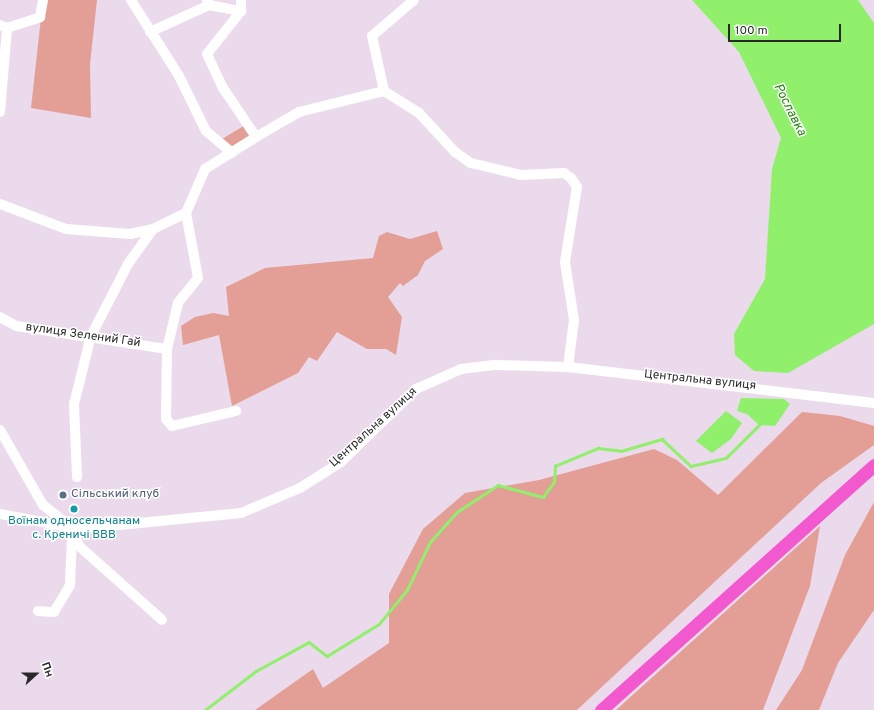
<!DOCTYPE html>
<meta charset="utf-8">
<style>
body{margin:0}
#map{position:relative;width:874px;height:710px;overflow:hidden;background:#ebdaeb;font-family:Overpass,sans-serif}
div>[style]{position:absolute}
.green>*{inset:0;background:#e39f95}
.water>*{inset:0;background:#90ef6b}
.stream>*{height:2.5px;margin:-1.25px;padding:0 1.25px;transform-origin:1.25px;border-radius:1.25px;background:#90ef6b}
.minor>*{height:10px;margin:-5px;padding:0 5px;transform-origin:5px;border-radius:5px;background:#fff}
.major>*{height:13px;margin:-6.5px;padding:0 6.5px;transform-origin:6.5px;border-radius:6.5px;background:#f259cf}
.dots>*{width:11px;height:11px;translate:-50% -50%;box-sizing:border-box;border:2px solid #fff;border-radius:50%}
span{translate:-50% -50%;white-space:nowrap;text-align:center;line-height:1.15;-webkit-text-stroke:3px #fff;paint-order:stroke}
.street-label{font-size:12px;color:#292929}
.service-label{font-size:12px;color:#4e5e75}
.left{translate:0 -50%;text-align:left}
.culture-label{font-size:12px;color:#0d838f}
.water-label{font-size:13px;color:#25850d;font-style:italic}
.north{position:absolute;left:16px;top:654px;width:40px;height:40px;-webkit-text-stroke:3px #fff;paint-order:stroke;rotate:69deg;font-size:11px;font-weight:700;line-height:16px;text-align:center;color:#292929}
.north::after{content:'';display:block;margin:auto;width:14px;height:18px;background:#292929;clip-path:polygon(50% 0,100% 100%,50% 72%,0 100%)}
.scale{position:absolute;left:728px;top:24px;width:113px;height:18px;box-sizing:border-box;border:2px solid #292929;border-top:0;padding-left:5px;font-size:12px;line-height:14px;white-space:nowrap;color:#292929;-webkit-text-stroke:3px #fff;paint-order:stroke}
</style>
<div id="map">
<div class="green">
<div style="clip-path:polygon(43px 0,97px 0,90px 64px,91px 118px,31px 108px)"></div>
<div style="clip-path:polygon(247px 124px,256px 137px,232px 153px,217px 142px)"></div>
<div style="clip-path:polygon(437px 231px,443px 249px,425px 261px,418px 275px,403px 286px,400px 283px,388px 297px,402px 317px,396px 355px,386px 349px,367px 349px,337px 332px,317px 361px,309px 357px,298px 373px,232px 406px,219px 335px,183px 345px,181px 326px,195px 317px,213px 313px,229px 316px,226px 287px,265px 268px,373px 258px,379px 236px,387px 232px,410px 239px)"></div>
<div style="clip-path:polygon(802px 412px,840px 416px,874px 426px,874px 445px,821px 483px,577px 710px,255px 710px,313px 669px,323px 688px,389px 643px,389px 594px,423px 529px,465px 493px,539px 480px,654px 449px,677px 460px,718px 495px)"></div>
<div style="clip-path:polygon(874px 502px,874px 610px,838px 663px,819px 710px,776px 710px,802px 670px,845px 555px)"></div>
<div style="clip-path:polygon(820px 526px,810px 586px,763px 710px,616px 710px)"></div>
</div>
<div class="water">
<div style="clip-path:polygon(692px 0,858px 0,874px 23px,874px 324px,788px 373px,754px 371px,735px 355px,734px 334px,765px 279px,772px 169px,781px 138px,739px 52px)"></div>
<div style="clip-path:polygon(741px 398px,784px 399px,790px 404px,775px 426px,759px 425px,747px 414px,737px 411px)"></div>
<div style="clip-path:polygon(726px 411px,742px 423px,731px 439px,712px 453px,696px 441px)"></div>
</div>
<div class="stream">
<div style="left:205px;top:710px;width:64px;rotate:-37.4deg"></div>
<div style="left:256px;top:671px;width:60px;rotate:-28.7deg"></div>
<div style="left:309px;top:642px;width:23px;rotate:38deg"></div>
<div style="left:327px;top:656px;width:61px;rotate:-31.6deg"></div>
<div style="left:379px;top:624px;width:44px;rotate:-50.5deg"></div>
<div style="left:407px;top:590px;width:53px;rotate:-64.4deg"></div>
<div style="left:430px;top:542px;width:40px;rotate:-48deg"></div>
<div style="left:457px;top:512px;width:49px;rotate:-33.4deg"></div>
<div style="left:498px;top:485px;width:47px;rotate:14.9deg"></div>
<div style="left:543px;top:497px;width:19px;rotate:-54deg"></div>
<div style="left:554px;top:482px;width:16px;rotate:-86deg"></div>
<div style="left:555px;top:466px;width:47px;rotate:-22.7deg"></div>
<div style="left:598px;top:448px;width:23px;rotate:7deg"></div>
<div style="left:621px;top:451px;width:43px;rotate:-16.3deg"></div>
<div style="left:662px;top:439px;width:40px;rotate:43deg"></div>
<div style="left:691px;top:466px;width:36px;rotate:-13deg"></div>
<div style="left:726px;top:458px;width:47px;rotate:-45deg"></div>
</div>
<div class="minor">
<div style="left:131px;top:0;width:90px;rotate:57.7deg"></div>
<div style="left:179px;top:76px;width:61px;rotate:63.9deg"></div>
<div style="left:206px;top:131px;width:34px;rotate:40deg"></div>
<div style="left:207px;top:0;width:5px;rotate:68deg"></div>
<div style="left:209px;top:5px;width:33px;rotate:11deg"></div>
<div style="left:241px;top:0;width:11px;rotate:90deg"></div>
<div style="left:241px;top:11px;width:55px;rotate:128.3deg"></div>
<div style="left:207px;top:54px;width:38px;rotate:65deg"></div>
<div style="left:223px;top:88px;width:59px;rotate:56deg"></div>
<div style="left:0;top:25px;width:8px;rotate:23deg"></div>
<div style="left:7px;top:28px;width:35px;rotate:-18deg"></div>
<div style="left:40px;top:17px;width:17px;rotate:-80deg"></div>
<div style="left:150px;top:32px;width:65px;rotate:-24.6deg"></div>
<div style="left:384px;top:91px;width:56px;rotate:-102.3deg"></div>
<div style="left:372px;top:36px;width:55px;rotate:-40.6deg"></div>
<div style="left:0;top:112px;width:84px;rotate:-85.2deg"></div>
<div style="left:0;top:204px;width:71px;rotate:20.7deg"></div>
<div style="left:66px;top:229px;width:64px;rotate:4.5deg"></div>
<div style="left:130px;top:234px;width:24px;rotate:-12deg"></div>
<div style="left:153px;top:229px;width:37px;rotate:-26deg"></div>
<div style="left:186px;top:213px;width:48px;rotate:-66.6deg"></div>
<div style="left:205px;top:169px;width:60px;rotate:-32.1deg"></div>
<div style="left:256px;top:137px;width:50px;rotate:-30.2deg"></div>
<div style="left:299px;top:112px;width:88px;rotate:-13.9deg"></div>
<div style="left:384px;top:91px;width:41px;rotate:32.2deg"></div>
<div style="left:419px;top:113px;width:53px;rotate:47.3deg"></div>
<div style="left:455px;top:152px;width:19px;rotate:35deg"></div>
<div style="left:471px;top:163px;width:51px;rotate:13.5deg"></div>
<div style="left:521px;top:175px;width:43px;rotate:-2.7deg"></div>
<div style="left:564px;top:173px;width:9px;rotate:36deg"></div>
<div style="left:571px;top:178px;width:11px;rotate:56deg"></div>
<div style="left:577px;top:187px;width:76px;rotate:99.1deg"></div>
<div style="left:565px;top:262px;width:59px;rotate:81.2deg"></div>
<div style="left:574px;top:320px;width:47px;rotate:97.3deg"></div>
<div style="left:186px;top:213px;width:66px;rotate:79.5deg"></div>
<div style="left:198px;top:278px;width:32px;rotate:129deg"></div>
<div style="left:178px;top:303px;width:47px;rotate:103.4deg"></div>
<div style="left:167px;top:349px;width:70px;rotate:90.8deg"></div>
<div style="left:166px;top:419px;width:9px;rotate:49deg"></div>
<div style="left:172px;top:426px;width:66px;rotate:-13.2deg"></div>
<div style="left:0;top:317px;width:18px;rotate:29deg"></div>
<div style="left:16px;top:326px;width:153px;rotate:8.7deg"></div>
<div style="left:0;top:430px;width:86px;rotate:60.2deg"></div>
<div style="left:43px;top:505px;width:36px;rotate:38deg"></div>
<div style="left:71px;top:527px;width:21px;rotate:67deg"></div>
<div style="left:79px;top:546px;width:111px;rotate:41.7deg"></div>
<div style="left:77px;top:477px;width:73px;rotate:-92.4deg"></div>
<div style="left:74px;top:404px;width:70px;rotate:-76deg"></div>
<div style="left:91px;top:336px;width:81px;rotate:-62.8deg"></div>
<div style="left:128px;top:264px;width:43px;rotate:-54.5deg"></div>
<div style="left:0;top:514px;width:80px;rotate:10.8deg"></div>
<div style="left:79px;top:529px;width:163px;rotate:-5.6deg"></div>
<div style="left:241px;top:513px;width:64px;rotate:-23deg"></div>
<div style="left:300px;top:488px;width:49px;rotate:-32.4deg"></div>
<div style="left:341px;top:462px;width:105px;rotate:-44.2deg"></div>
<div style="left:416px;top:389px;width:49px;rotate:-24deg"></div>
<div style="left:461px;top:369px;width:35px;rotate:-7deg"></div>
<div style="left:496px;top:365px;width:72px;rotate:1.6deg"></div>
<div style="left:568px;top:367px;width:308px;rotate:6.7deg"></div>
<div style="left:38px;top:611px;width:16px;rotate:4deg"></div>
<div style="left:54px;top:612px;width:31px;rotate:-59deg"></div>
<div style="left:70px;top:585px;width:48px;rotate:-87.6deg"></div>
</div>
<div class="major">
<div style="left:601px;top:710px;width:367px;rotate:-41.9deg"></div>
</div>
<div class="dots">
<div style="left:63px;top:495px;background:#5c6f8a"></div>
<div style="left:74px;top:509px;background:#0f9aa8"></div>
</div>
<div class="street-label">
<span style="left:83px;top:336px;rotate:8deg">вулиця Зелений Гай</span>
<span style="left:700px;top:381px;rotate:6deg">Центральна вулиця</span>
<span style="left:374px;top:428px;rotate:-42deg">Центральна вулиця</span>
</div>
<div class="service-label">
<span class="left" style="left:71px;top:495px">Сільський клуб</span>
</div>
<div class="culture-label">
<span style="left:74px;top:529px">Воїнам односельчанам<br>с. Креничі ВВВ</span>
</div>
<div class="water-label">
<span style="left:789px;top:110px;rotate:63deg">Рославка</span>
</div>
<div class="north">Пн</div>
<div class="scale">100 m</div>
</div>
